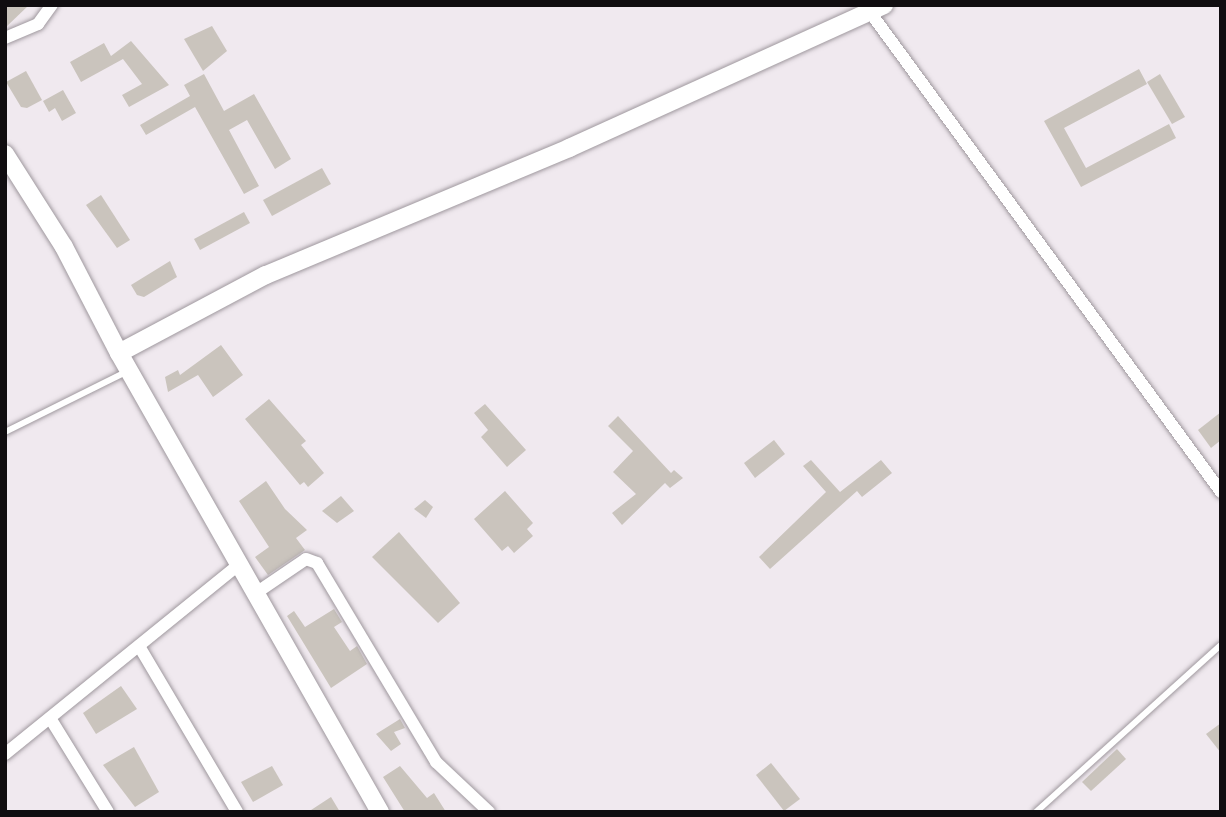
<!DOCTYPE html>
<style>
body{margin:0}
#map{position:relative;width:1226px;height:817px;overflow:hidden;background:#f0e9ef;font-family:"Nunito Sans",sans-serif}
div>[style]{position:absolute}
.building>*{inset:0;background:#cac4bd}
.roads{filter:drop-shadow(0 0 2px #9f989e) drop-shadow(0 0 2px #9f989e)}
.lane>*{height:6px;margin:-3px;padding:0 3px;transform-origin:3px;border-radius:3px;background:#fff}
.street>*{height:12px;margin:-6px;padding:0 6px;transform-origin:6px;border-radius:6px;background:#fff}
.secondary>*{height:18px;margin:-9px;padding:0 9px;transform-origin:9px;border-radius:9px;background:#fff}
span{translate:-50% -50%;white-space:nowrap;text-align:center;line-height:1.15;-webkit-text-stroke:5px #f0e9ef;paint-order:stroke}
.frame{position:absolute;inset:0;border:7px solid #100d10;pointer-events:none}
</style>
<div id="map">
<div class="building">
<div style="clip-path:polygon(5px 5px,29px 5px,5px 28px)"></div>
<div style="clip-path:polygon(212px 26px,227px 51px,203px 71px,184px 39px)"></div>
<div style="clip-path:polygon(131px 41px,169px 85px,129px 107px,122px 95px,142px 84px,123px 59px,81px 82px,70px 62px,104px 43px,111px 56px)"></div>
<div style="clip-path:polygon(1139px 69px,1147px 84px,1064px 128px,1086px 168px,1169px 124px,1176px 138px,1081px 187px,1044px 121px)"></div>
<div style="clip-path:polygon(26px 71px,42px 100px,27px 108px,21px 107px,6px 82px)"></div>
<div style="clip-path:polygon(204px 74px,224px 111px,254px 94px,291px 159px,275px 169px,247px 120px,229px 130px,259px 186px,244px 194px,195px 107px,146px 135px,140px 125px,190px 96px,184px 85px)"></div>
<div style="clip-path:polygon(1160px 74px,1185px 117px,1172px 124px,1147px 82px)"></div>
<div style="clip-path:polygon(63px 90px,76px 113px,62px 121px,55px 108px,49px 112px,43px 101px)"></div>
<div style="clip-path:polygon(322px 168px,331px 184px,272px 216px,263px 200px)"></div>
<div style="clip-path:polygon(101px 195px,130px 240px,117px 248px,86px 205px)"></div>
<div style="clip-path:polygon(244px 212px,250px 223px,200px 250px,194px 239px)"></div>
<div style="clip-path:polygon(170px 261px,177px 277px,144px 297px,137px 295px,131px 285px)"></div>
<div style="clip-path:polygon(221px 345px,243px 375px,213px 397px,198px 375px,168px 392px,165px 377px,178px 370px,180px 375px)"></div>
<div style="clip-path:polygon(269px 399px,306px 441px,301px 445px,324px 473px,308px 487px,304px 482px,300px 485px,245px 419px)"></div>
<div style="clip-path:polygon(485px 404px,526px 450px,507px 467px,481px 437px,488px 430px,474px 413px)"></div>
<div style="clip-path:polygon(1221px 412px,1221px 440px,1211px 448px,1198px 430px)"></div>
<div style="clip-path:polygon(618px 416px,671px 473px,674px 470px,683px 478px,670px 488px,665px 483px,622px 525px,612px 513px,636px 494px,613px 472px,633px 451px,608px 426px)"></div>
<div style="clip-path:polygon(774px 440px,785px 454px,755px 478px,744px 463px)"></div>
<div style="clip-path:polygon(811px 460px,840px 492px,881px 460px,892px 473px,862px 497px,857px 491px,770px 569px,759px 557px,826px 492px,803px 466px)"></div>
<div style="clip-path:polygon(266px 481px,285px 509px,307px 530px,296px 538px,305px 550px,268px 575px,255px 557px,269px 547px,239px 501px)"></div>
<div style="clip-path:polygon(505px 491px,533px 523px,527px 529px,533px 536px,514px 553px,508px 546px,502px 551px,474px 519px)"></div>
<div style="clip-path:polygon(341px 496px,354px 511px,337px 523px,322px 511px)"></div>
<div style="clip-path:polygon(425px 500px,433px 507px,426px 518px,414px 509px)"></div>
<div style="clip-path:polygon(399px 532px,460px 603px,438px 623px,372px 557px)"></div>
<div style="clip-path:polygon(334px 609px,342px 622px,334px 627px,350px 651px,357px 646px,367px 664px,331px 688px,287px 616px,294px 611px,305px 627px)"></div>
<div style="clip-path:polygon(121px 686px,137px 709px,96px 734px,83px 713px)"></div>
<div style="clip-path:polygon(400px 719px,405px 728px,394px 732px,401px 744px,391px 751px,376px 734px)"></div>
<div style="clip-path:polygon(1221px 723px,1221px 753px,1206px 734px)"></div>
<div style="clip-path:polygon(134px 747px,159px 792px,135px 807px,103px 765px)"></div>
<div style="clip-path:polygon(1117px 749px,1126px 759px,1091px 791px,1082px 782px)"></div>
<div style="clip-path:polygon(771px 763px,800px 799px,784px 811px,756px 775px)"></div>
<div style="clip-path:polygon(272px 766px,283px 785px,253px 802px,241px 782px)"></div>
<div style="clip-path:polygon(400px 766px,427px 798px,434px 793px,446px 812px,405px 812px,383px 777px)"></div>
<div style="clip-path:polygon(331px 797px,340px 812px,308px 812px)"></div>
</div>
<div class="roads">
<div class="lane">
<div style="left:5px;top:432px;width:137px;rotate:-26.4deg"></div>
<div style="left:1036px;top:812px;width:249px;rotate:-42.1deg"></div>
</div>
<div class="street">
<div style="left:870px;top:12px;width:595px;rotate:53.82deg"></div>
<div style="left:5px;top:38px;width:36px;rotate:-23deg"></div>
<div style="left:38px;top:24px;width:24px;rotate:-54deg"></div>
<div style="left:256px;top:593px;width:60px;rotate:-34.2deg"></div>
<div style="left:306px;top:559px;width:12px;rotate:20deg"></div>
<div style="left:317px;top:563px;width:232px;rotate:59.1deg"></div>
<div style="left:436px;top:762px;width:73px;rotate:43.3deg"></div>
<div style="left:139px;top:646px;width:193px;rotate:59.4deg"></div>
<div style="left:50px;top:718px;width:110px;rotate:58.3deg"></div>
<div style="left:5px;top:754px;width:302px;rotate:-39deg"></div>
</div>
<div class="secondary">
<div style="left:5px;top:154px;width:110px;rotate:57.6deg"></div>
<div style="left:64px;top:247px;width:119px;rotate:62.6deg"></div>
<div style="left:119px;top:353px;width:528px;rotate:60.38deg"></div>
<div style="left:119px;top:353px;width:166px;rotate:-28deg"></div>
<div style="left:266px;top:275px;width:329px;rotate:-22.7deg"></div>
<div style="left:569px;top:148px;width:346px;rotate:-24.4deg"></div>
</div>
</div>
<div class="frame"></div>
</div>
